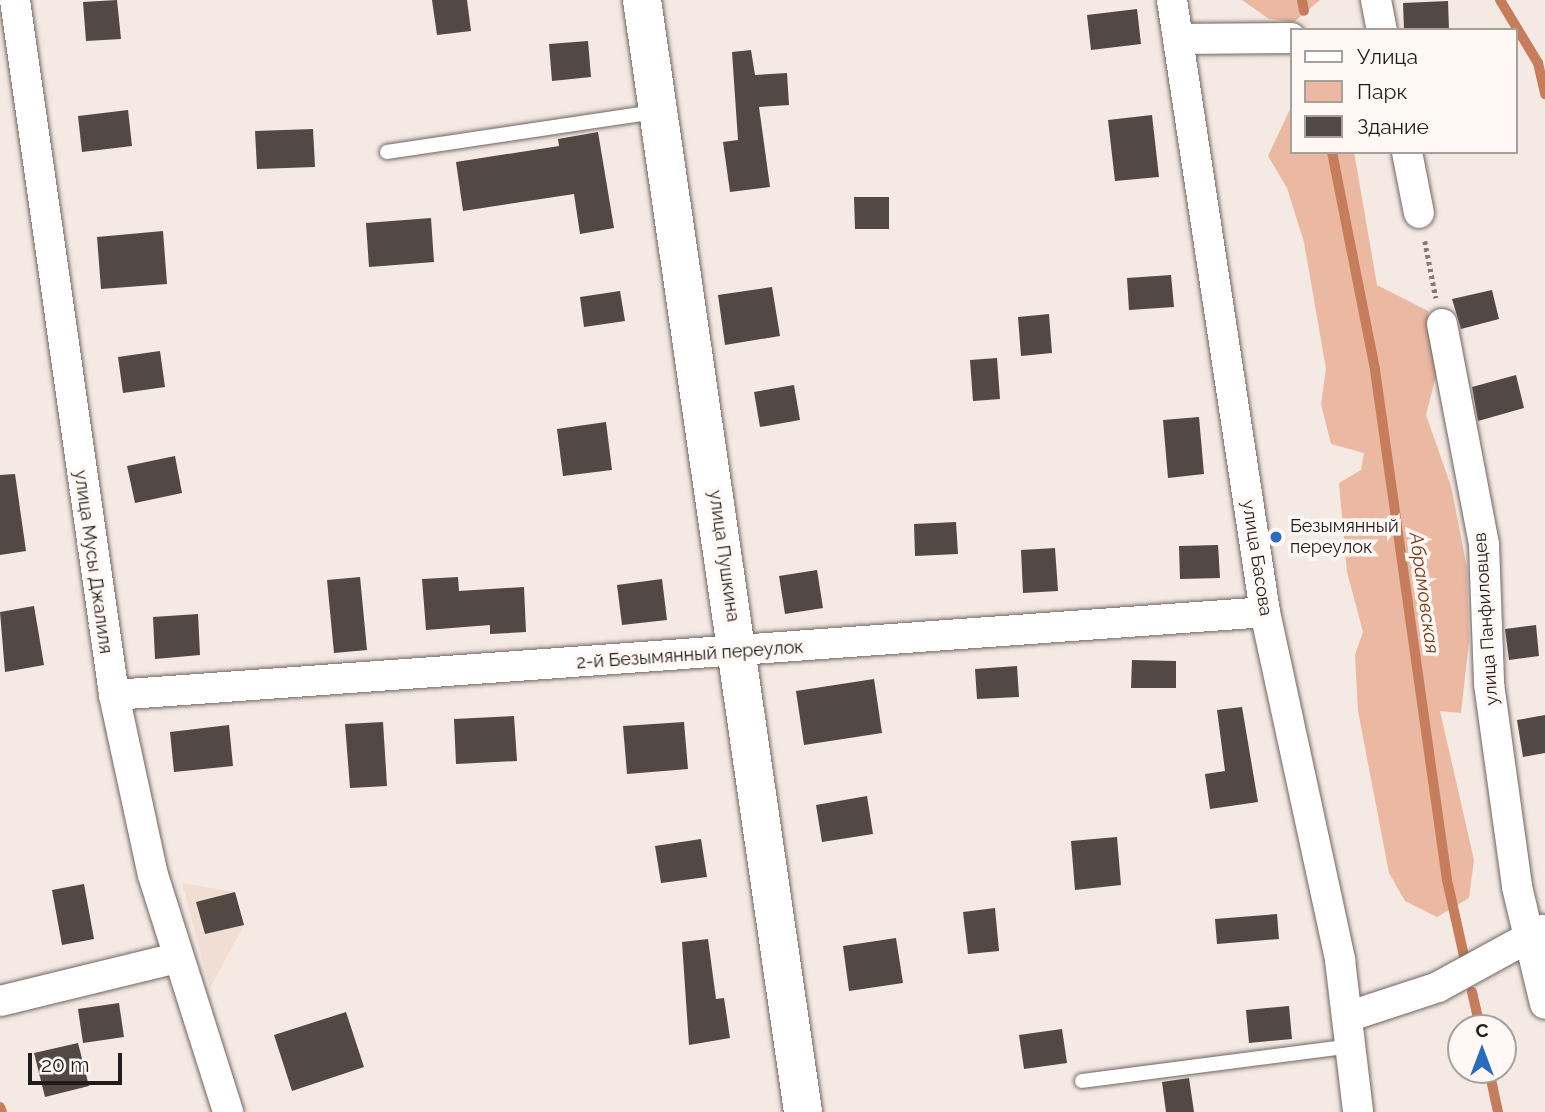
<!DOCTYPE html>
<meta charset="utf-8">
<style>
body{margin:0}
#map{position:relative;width:1545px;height:1112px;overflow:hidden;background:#f5e9e4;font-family:Raleway,sans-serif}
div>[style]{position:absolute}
.built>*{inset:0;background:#f0ddd4}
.green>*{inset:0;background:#ebb8a1}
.stream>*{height:10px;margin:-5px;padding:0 5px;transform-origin:5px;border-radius:5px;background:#c57d5c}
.building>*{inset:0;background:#524844}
.path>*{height:4.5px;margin-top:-2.25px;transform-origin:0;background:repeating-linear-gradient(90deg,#847c79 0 3.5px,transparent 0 7px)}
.roads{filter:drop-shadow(0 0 2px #706661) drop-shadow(0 0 2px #706661)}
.lane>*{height:14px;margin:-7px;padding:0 7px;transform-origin:7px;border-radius:7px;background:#fff}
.street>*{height:30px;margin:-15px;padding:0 15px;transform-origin:15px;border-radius:15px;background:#fff}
.secondary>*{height:38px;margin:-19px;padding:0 19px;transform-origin:19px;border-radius:19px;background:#fff}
.dots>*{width:19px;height:19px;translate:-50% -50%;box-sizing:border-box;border:4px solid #fff8f5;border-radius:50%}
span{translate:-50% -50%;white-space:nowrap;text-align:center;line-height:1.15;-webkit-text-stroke:7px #fff8f5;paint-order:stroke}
.poi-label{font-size:18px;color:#201c1a}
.left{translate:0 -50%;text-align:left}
.street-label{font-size:18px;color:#201c1a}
.water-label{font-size:19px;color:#783611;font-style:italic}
.legend{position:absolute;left:1290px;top:28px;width:228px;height:126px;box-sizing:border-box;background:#fff8f5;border:2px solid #a6a09d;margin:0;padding:9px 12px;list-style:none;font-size:21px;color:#201c1a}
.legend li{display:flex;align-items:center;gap:14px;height:35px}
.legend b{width:35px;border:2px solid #a6a09d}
.north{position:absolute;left:1447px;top:1014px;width:70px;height:70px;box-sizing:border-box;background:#fff8f5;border:2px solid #a6a09d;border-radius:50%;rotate:0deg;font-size:19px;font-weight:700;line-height:28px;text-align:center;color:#201c1a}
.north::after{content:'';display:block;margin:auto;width:24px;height:32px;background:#296bbd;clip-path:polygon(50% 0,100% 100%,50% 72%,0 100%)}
.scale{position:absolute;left:28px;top:1053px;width:94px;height:32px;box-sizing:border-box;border:4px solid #201c1a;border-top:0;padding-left:9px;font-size:21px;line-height:24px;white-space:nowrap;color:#201c1a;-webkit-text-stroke:5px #fff8f5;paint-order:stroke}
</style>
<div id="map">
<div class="built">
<div style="clip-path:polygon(182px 883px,235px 892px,244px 925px,210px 988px)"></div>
</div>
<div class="green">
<div style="clip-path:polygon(1242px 0,1320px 0,1294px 22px,1269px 19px)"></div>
<div style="clip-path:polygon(1291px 107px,1291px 152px,1354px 152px,1377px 285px,1428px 311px,1437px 372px,1426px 415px,1451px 486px,1467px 568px,1469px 641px,1461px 713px,1440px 711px,1474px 860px,1469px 898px,1437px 917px,1405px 901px,1389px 873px,1358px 711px,1355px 655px,1363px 632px,1347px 572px,1339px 483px,1361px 470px,1364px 453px,1331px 444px,1321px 404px,1326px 369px,1304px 242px,1287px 188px,1268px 156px)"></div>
</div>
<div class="stream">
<div style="left:1302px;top:0;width:11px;rotate:80deg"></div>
<div style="left:1500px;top:0;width:74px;rotate:58.9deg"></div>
<div style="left:1538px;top:63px;width:32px;rotate:77deg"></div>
<div style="left:1332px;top:152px;width:222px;rotate:78.8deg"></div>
<div style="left:1375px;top:370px;width:515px;rotate:81.96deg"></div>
<div style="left:1447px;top:880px;width:78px;rotate:77.4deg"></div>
<div style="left:1472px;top:992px;width:37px;rotate:77deg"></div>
<div style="left:1489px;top:1070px;width:43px;rotate:77.9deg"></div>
<div style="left:0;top:1107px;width:5px;rotate:68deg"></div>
</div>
<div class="building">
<div style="clip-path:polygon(117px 0,121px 39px,86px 41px,83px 2px)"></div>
<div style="clip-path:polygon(432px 0,467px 0,471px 31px,437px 35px)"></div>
<div style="clip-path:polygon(1448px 1px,1449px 30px,1404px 30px,1403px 3px)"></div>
<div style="clip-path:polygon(1137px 9px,1141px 44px,1091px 50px,1087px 15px)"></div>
<div style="clip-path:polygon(588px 41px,591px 77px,552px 81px,549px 44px)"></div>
<div style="clip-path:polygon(751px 50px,755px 75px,787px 73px,789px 105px,759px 107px,770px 187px,730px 192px,723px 142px,738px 140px,732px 52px)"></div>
<div style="clip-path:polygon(128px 110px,132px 146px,82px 152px,78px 116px)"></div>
<div style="clip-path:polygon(1152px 115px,1159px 177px,1115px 181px,1108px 120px)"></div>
<div style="clip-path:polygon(313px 129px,315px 167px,257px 169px,255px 131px)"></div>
<div style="clip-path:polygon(598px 132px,614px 228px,580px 234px,574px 194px,463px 211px,456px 162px,559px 146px,558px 139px)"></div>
<div style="clip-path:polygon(854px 197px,889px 197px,889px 229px,855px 229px)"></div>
<div style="clip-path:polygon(431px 218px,434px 262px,369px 267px,366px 223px)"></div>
<div style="clip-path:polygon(163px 231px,167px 284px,101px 289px,97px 237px)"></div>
<div style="clip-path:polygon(1171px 275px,1174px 307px,1129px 310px,1127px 278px)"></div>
<div style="clip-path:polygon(772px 287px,780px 336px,725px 345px,718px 295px)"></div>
<div style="clip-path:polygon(1492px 290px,1499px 319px,1461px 329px,1452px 299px)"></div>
<div style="clip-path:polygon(620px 291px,625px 321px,584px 327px,580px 297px)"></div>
<div style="clip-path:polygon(1049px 314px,1052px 353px,1021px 356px,1018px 317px)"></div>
<div style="clip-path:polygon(160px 351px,165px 387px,123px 393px,118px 357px)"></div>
<div style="clip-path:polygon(997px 358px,1000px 399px,973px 401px,970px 360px)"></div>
<div style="clip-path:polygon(1516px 375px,1524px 408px,1478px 421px,1472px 387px)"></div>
<div style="clip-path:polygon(794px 385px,800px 420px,760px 427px,754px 392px)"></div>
<div style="clip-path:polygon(1199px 417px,1204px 474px,1168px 478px,1163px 420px)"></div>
<div style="clip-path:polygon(606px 422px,612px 470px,563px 476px,557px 429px)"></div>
<div style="clip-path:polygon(175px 456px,182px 493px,135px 503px,127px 466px)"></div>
<div style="clip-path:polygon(15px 474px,26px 551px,0 555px,0 475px)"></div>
<div style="clip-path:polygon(956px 522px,958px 554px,915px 556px,914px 524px)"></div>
<div style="clip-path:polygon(1218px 545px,1220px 578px,1180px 579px,1179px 546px)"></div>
<div style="clip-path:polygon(1055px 548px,1058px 591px,1023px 593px,1021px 550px)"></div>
<div style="clip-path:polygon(817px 570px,823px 608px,785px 614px,779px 576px)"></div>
<div style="clip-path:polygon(360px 577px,367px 650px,334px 653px,327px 580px)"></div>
<div style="clip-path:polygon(458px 577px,459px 591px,524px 587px,526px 632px,490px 634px,490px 625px,426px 630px,422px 579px)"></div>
<div style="clip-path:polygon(662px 579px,667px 620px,622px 625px,617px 585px)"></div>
<div style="clip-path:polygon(34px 606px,44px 665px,5px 672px,0 612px)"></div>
<div style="clip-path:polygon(198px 614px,200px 655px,155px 659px,153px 617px)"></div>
<div style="clip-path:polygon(1536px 625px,1539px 656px,1509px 660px,1505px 629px)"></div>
<div style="clip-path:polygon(1132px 660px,1176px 661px,1176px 688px,1131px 688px)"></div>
<div style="clip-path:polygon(1017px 666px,1019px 697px,977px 699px,975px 669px)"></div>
<div style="clip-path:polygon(874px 679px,882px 733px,804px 745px,796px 691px)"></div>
<div style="clip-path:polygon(1242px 707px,1258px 802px,1210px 809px,1205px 774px,1225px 771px,1217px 710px)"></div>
<div style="clip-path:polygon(1545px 715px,1545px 753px,1523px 757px,1517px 720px)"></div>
<div style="clip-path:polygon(514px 716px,517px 761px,456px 764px,454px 719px)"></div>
<div style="clip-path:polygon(383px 722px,387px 786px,350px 788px,345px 724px)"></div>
<div style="clip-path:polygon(684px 722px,688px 769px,627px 774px,623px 726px)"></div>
<div style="clip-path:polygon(229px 725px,233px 766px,174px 772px,170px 732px)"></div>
<div style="clip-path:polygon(867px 796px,873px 834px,822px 842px,816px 805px)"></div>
<div style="clip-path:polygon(1117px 837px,1121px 885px,1075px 890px,1071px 841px)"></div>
<div style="clip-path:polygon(701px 839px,707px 877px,661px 883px,655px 846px)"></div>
<div style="clip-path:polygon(84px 884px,94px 939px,62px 945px,52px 890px)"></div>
<div style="clip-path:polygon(235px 892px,244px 925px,205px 934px,196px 902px)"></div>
<div style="clip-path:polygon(995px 908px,999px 951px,968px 954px,963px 912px)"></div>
<div style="clip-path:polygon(1277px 914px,1279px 939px,1217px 944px,1215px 919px)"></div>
<div style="clip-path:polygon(896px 938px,903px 983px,849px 991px,843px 946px)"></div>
<div style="clip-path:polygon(708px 939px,716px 999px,724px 998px,730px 1038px,689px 1045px,682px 942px)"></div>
<div style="clip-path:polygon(119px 1003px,124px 1037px,83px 1043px,78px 1009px)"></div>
<div style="clip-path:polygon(1289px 1006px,1292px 1039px,1249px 1043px,1246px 1010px)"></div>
<div style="clip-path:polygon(346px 1012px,364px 1067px,292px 1091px,274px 1035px)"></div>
<div style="clip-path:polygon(1062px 1029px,1067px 1063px,1024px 1069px,1019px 1035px)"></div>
<div style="clip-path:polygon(78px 1043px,89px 1086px,45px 1097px,34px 1053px)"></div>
<div style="clip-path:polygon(1189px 1078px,1194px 1112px,1166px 1112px,1162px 1082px)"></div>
</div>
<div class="path">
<div style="left:1425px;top:241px;width:58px;rotate:79.1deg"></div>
</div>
<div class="roads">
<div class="lane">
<div style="left:387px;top:152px;width:272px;rotate:-8.5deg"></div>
<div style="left:1082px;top:1081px;width:273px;rotate:-7.4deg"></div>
</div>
<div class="street">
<div style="left:15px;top:0;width:702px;rotate:81.89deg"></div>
<div style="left:114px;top:695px;width:184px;rotate:77.8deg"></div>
<div style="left:153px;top:875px;width:249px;rotate:72.4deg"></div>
<div style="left:1172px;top:0;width:619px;rotate:81.36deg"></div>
<div style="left:1265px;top:612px;width:356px;rotate:77.8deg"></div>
<div style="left:1340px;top:960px;width:153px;rotate:83.2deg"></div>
<div style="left:1376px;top:0;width:31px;rotate:79deg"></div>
<div style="left:1178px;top:39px;width:113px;rotate:-0.5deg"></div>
<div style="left:1407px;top:152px;width:62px;rotate:78.9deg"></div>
<div style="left:1442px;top:324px;width:225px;rotate:79.2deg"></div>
<div style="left:1484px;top:545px;width:139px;rotate:87.9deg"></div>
<div style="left:1489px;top:684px;width:205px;rotate:82.1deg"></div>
<div style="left:1517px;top:887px;width:120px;rotate:76.5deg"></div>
<div style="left:114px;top:695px;width:1154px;rotate:-4.12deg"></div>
<div style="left:0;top:1001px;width:182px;rotate:-13.7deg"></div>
<div style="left:1350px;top:1016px;width:93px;rotate:-18.2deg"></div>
<div style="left:1438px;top:987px;width:119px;rotate:-28.7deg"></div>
</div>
<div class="secondary">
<div style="left:642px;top:0;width:1124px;rotate:81.76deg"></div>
</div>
</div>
<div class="dots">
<div style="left:1276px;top:537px;background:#296bbd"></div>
</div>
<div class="poi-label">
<span class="left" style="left:1290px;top:537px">Безымянный<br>переулок</span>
</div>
<div class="street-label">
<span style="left:724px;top:556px;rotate:82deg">улица Пушкина</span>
<span style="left:1257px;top:558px;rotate:81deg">улица Басова</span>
<span style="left:93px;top:562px;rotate:82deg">улица Мусы Джалиля</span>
<span style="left:1486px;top:619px;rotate:-94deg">улица Панфиловцев</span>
<span style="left:690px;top:655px;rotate:-4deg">2-й Безымянный переулок</span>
</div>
<div class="water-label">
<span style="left:1424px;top:593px;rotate:82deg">Абрамовская</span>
</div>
<ul class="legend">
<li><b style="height:9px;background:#fff"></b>Улица</li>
<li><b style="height:19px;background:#ebb8a1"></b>Парк</li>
<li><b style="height:19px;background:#524844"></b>Здание</li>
</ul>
<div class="north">С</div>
<div class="scale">20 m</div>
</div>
